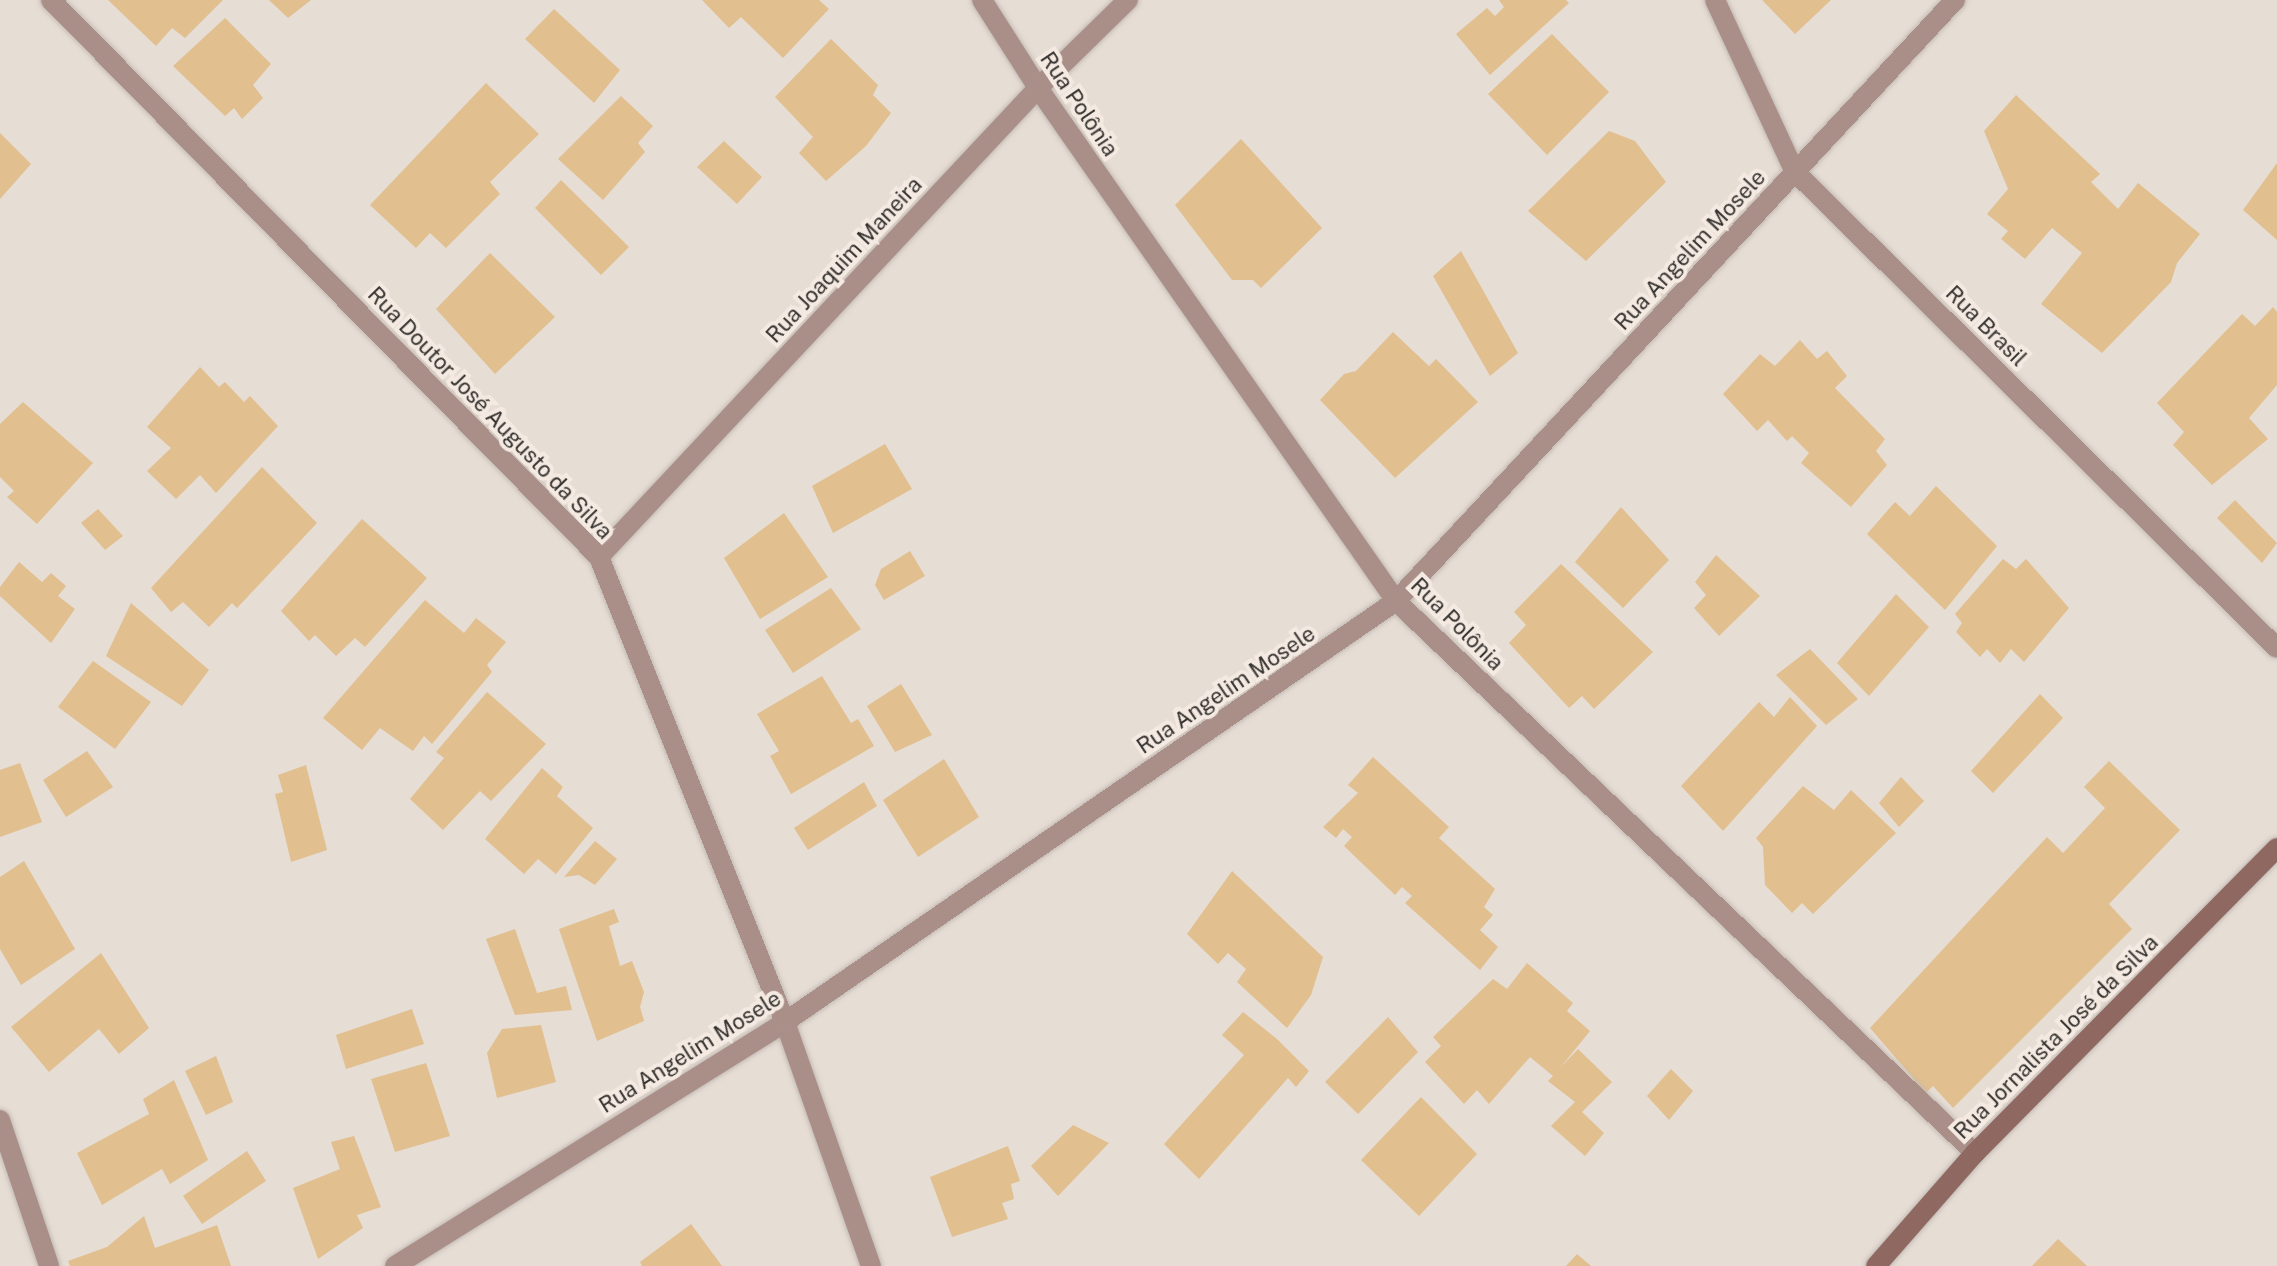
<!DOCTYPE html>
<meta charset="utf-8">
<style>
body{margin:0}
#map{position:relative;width:2277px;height:1266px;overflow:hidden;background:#e6ddd5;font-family:"Public Sans",sans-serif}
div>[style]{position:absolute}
.building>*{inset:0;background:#e1bf8f}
.roads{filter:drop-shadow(0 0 2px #c3bbb4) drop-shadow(0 0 2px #c3bbb4)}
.street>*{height:20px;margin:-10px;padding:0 10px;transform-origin:10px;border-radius:10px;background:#aa8f89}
.secondary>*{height:20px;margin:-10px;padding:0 10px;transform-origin:10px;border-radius:10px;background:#8f6961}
span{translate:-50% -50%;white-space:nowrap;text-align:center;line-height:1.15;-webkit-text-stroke:8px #f4eae2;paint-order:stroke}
.street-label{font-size:22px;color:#35322f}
</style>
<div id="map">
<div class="building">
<div style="clip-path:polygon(108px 0,223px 0,185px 38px,172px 28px,156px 46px)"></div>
<div style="clip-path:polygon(269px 0,311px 0,288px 18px)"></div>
<div style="clip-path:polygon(702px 0,819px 0,829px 9px,783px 58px,741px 17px,729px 28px)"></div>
<div style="clip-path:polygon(1499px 0,1566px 0,1569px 3px,1490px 75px,1456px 34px,1487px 8px,1495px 16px,1504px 7px)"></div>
<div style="clip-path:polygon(1762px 0,1831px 0,1795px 34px)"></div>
<div style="clip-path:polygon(554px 9px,620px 70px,594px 103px,525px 39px)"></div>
<div style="clip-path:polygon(225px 18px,271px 64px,253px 85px,263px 98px,242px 119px,234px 108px,225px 116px,173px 66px)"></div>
<div style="clip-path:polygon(1552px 34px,1609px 92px,1547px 155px,1488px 94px)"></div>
<div style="clip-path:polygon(831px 39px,878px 85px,873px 95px,891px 113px,866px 146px,826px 181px,799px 153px,813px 137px,775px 97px)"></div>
<div style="clip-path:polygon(486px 83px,539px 134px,490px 182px,500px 194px,446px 248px,430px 233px,416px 248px,370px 205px)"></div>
<div style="clip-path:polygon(2016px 95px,2100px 174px,2091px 182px,2118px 209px,2138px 183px,2200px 234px,2177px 263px,2171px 282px,2102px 353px,2041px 304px,2082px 253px,2052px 228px,2025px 259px,2001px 239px,2008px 231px,1987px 214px,2008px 189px,1984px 131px)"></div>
<div style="clip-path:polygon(621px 96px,653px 126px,638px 143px,645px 152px,603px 200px,558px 159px)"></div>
<div style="clip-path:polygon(1609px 131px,1635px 141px,1666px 182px,1586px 261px,1528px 211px)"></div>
<div style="clip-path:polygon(0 133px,31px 164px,0 199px)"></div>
<div style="clip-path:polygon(1241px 139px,1322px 228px,1261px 288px,1253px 280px,1232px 280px,1175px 205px)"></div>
<div style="clip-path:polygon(724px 141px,762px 177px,737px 204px,697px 167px)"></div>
<div style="clip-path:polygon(2277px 163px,2277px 240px,2243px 210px)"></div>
<div style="clip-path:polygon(561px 180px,629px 247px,601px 275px,535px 208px)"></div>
<div style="clip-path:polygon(1461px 251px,1518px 353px,1490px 376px,1433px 276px)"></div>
<div style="clip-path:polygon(490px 253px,555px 317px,495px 374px,436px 309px)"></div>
<div style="clip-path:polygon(2273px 307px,2277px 312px,2277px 385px,2249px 418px,2268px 439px,2212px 485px,2173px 445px,2184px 432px,2157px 403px,2242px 314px,2255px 326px)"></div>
<div style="clip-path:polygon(1393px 332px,1429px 366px,1436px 359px,1478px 402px,1395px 478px,1320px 400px,1344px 374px,1356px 371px)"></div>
<div style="clip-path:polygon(1800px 340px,1817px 359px,1827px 351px,1847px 376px,1835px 388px,1885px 439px,1876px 451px,1887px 465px,1851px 507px,1801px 463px,1809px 453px,1792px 436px,1787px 441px,1768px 420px,1757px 431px,1723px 394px,1760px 354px,1775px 366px)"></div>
<div style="clip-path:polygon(200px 367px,219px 387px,225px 382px,244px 402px,250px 396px,278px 426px,216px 493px,200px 475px,176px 499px,147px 471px,171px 448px,147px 427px)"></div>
<div style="clip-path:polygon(23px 402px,93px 463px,37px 524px,7px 497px,14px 491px,0 477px,0 424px)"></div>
<div style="clip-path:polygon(885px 444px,912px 489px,833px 533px,812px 486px)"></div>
<div style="clip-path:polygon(262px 467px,317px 523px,237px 608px,232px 603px,209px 627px,183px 602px,171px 612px,151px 588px)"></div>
<div style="clip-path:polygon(1936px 486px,1997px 546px,1945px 610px,1867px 534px,1895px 502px,1910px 516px)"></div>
<div style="clip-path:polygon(2235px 500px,2277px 543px,2262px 563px,2217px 518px)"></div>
<div style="clip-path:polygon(1621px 507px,1669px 560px,1623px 608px,1575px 562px)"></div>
<div style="clip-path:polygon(98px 509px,123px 536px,105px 550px,81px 523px)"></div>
<div style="clip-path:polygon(784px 513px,828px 577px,760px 619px,724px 558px)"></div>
<div style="clip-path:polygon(362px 519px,427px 578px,365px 647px,355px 638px,336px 656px,315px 635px,309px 641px,281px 611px)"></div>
<div style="clip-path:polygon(910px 551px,925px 576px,884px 600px,875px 585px,881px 569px)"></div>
<div style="clip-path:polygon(1716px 555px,1760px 596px,1719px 636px,1694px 608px,1706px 595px,1695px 582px)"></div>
<div style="clip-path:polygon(2003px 559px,2016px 569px,2026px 559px,2069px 608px,2024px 662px,2011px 649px,2000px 663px,1987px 649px,1980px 657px,1956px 632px,1962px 623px,1955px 614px)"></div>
<div style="clip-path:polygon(19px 562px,42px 582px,51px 573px,66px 586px,58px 596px,75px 609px,51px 643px,0 596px,0 587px)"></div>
<div style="clip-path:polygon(1561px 564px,1653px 652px,1594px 709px,1582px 696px,1569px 708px,1509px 643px,1526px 625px,1514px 612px)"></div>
<div style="clip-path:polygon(831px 588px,861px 629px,793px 673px,765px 630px)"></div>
<div style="clip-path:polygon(1896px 594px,1929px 627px,1869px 696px,1837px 663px)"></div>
<div style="clip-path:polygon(425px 600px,464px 633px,476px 618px,506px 642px,487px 665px,492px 672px,432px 744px,424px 736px,413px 751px,380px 728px,362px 750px,323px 718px)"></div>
<div style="clip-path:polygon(131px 603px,209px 670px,182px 706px,106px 656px)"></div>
<div style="clip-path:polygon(1810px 649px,1858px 699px,1826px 725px,1776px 675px)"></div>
<div style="clip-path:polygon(93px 661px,151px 702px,115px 749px,58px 707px)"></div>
<div style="clip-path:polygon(822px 676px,851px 723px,858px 719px,874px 746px,791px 794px,770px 756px,779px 751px,757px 714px)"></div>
<div style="clip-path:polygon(901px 684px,932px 735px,895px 752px,867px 706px)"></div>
<div style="clip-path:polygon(487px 692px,546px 744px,491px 801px,480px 791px,443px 830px,410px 799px,444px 758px,436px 752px)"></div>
<div style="clip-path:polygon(2040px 694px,2063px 718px,1993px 793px,1971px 771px)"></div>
<div style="clip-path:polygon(1790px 697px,1817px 726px,1723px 831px,1681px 786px,1759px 702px,1774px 717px)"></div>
<div style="clip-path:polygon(87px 751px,113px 787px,66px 817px,43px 780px)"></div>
<div style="clip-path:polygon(1373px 757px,1449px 827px,1439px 838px,1495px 889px,1484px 907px,1493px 915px,1480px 930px,1498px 947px,1480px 970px,1405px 903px,1412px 896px,1402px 887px,1395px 895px,1344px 846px,1352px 837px,1343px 829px,1336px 838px,1323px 827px,1358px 793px,1348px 785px)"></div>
<div style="clip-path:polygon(944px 759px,979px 817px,918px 857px,883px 800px)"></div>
<div style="clip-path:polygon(2109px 761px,2180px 830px,2109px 904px,2132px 929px,1953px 1108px,1933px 1086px,1926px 1093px,1870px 1028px,2047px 837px,2063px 853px,2105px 808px,2084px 787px)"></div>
<div style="clip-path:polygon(20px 763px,42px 822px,0 837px,0 770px)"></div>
<div style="clip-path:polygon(306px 765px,327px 850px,291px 862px,275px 794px,283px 792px,278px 775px)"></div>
<div style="clip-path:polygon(542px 768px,563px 787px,557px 796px,593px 828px,556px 874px,538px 859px,524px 874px,485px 839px)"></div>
<div style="clip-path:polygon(1901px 777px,1924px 801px,1899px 827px,1879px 803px)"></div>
<div style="clip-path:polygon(864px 782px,877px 806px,808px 850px,794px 828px)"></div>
<div style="clip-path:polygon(1803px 786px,1834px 810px,1851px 790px,1896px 833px,1813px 914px,1802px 903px,1792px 913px,1765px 885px,1763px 847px,1756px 838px)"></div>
<div style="clip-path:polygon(595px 841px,617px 859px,595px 885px,579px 875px,564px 877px)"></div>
<div style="clip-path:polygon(24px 861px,75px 949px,21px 985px,0 949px,0 877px)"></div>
<div style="clip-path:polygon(1232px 871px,1323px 957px,1311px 995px,1287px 1028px,1237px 982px,1246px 969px,1228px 953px,1218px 964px,1187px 934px)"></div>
<div style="clip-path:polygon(614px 909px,619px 922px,609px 926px,620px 966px,632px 961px,644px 992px,640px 1007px,644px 1021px,597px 1041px,559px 929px)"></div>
<div style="clip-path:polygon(515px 929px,537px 993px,566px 986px,572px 1010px,515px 1015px,486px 939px)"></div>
<div style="clip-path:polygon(101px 953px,149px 1028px,119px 1054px,99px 1029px,49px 1072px,11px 1027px)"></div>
<div style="clip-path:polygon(1527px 963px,1573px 1003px,1567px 1011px,1590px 1031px,1560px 1068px,1578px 1049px,1612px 1082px,1582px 1112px,1604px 1133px,1585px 1156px,1551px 1126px,1575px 1102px,1548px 1081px,1553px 1076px,1530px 1057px,1489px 1104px,1477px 1090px,1464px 1104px,1425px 1062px,1441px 1046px,1433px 1037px,1493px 979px,1507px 989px)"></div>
<div style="clip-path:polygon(412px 1009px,424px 1044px,346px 1069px,336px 1035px)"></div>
<div style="clip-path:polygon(1243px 1012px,1277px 1039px,1309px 1071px,1296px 1087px,1288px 1078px,1199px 1179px,1164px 1144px,1244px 1055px,1222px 1035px)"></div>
<div style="clip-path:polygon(1388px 1017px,1418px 1052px,1358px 1114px,1325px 1082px)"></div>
<div style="clip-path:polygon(541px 1025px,556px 1082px,497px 1098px,487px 1053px,502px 1029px)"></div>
<div style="clip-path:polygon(216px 1056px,233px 1102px,206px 1115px,185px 1071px)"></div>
<div style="clip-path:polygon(426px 1063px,450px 1136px,395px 1152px,371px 1079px)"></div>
<div style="clip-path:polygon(1671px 1069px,1693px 1091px,1669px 1120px,1647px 1096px)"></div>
<div style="clip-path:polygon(174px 1080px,208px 1160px,170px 1184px,162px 1169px,102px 1205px,77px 1153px,149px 1114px,143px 1099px)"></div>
<div style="clip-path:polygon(1421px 1097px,1477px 1154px,1419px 1216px,1361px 1160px)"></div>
<div style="clip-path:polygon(1073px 1125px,1109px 1143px,1058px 1196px,1031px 1166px)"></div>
<div style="clip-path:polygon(354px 1136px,381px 1207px,357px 1215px,363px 1228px,318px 1259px,293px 1188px,340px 1169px,331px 1142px)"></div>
<div style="clip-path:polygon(1008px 1146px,1020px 1181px,1011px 1184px,1014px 1199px,1002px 1203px,1008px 1219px,952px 1237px,930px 1177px)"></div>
<div style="clip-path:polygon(247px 1151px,266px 1181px,202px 1224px,183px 1196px)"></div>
<div style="clip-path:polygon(144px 1216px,155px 1248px,217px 1225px,231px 1266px,70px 1266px,68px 1261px,107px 1247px)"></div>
<div style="clip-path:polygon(691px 1224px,722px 1266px,642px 1266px,640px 1262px)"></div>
<div style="clip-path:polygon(2058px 1239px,2087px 1266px,2032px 1266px)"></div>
<div style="clip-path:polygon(1577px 1254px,1591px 1266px,1566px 1266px)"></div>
</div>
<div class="roads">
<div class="street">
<div style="left:51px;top:0;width:781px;rotate:45.47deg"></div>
<div style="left:599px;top:557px;width:501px;rotate:68.2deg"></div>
<div style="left:785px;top:1022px;width:259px;rotate:70.6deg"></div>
<div style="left:982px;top:0;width:104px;rotate:57.5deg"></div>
<div style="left:1038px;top:88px;width:626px;rotate:55.09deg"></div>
<div style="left:1396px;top:601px;width:800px;rotate:43.63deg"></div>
<div style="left:1715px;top:0;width:190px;rotate:65.1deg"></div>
<div style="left:1795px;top:172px;width:677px;rotate:44.64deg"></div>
<div style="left:599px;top:557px;width:642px;rotate:-46.89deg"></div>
<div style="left:1038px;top:88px;width:126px;rotate:-44.4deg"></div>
<div style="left:0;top:1120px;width:154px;rotate:71.4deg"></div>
<div style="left:395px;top:1266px;width:460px;rotate:-32deg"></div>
<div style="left:785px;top:1022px;width:742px;rotate:-34.57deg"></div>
<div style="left:1396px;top:601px;width:821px;rotate:-47.07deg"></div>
</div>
<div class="secondary">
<div style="left:1876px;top:1266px;width:150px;rotate:-48.8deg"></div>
<div style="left:1975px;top:1153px;width:429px;rotate:-45.3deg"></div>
</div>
</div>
<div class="street-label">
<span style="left:1079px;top:104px;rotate:56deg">Rua Polônia</span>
<span style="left:1690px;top:250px;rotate:-47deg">Rua Angelim Mosele</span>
<span style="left:844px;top:260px;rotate:-47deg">Rua Joaquim Maneira</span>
<span style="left:1986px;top:326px;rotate:45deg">Rua Brasil</span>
<span style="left:490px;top:413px;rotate:46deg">Rua Doutor José Augusto da Silva</span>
<span style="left:1457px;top:624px;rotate:45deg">Rua Polônia</span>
<span style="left:1226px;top:690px;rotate:-34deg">Rua Angelim Mosele</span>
<span style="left:2056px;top:1037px;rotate:-45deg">Rua Jornalista José da Silva</span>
<span style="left:690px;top:1052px;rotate:-32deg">Rua Angelim Mosele</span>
</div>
</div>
